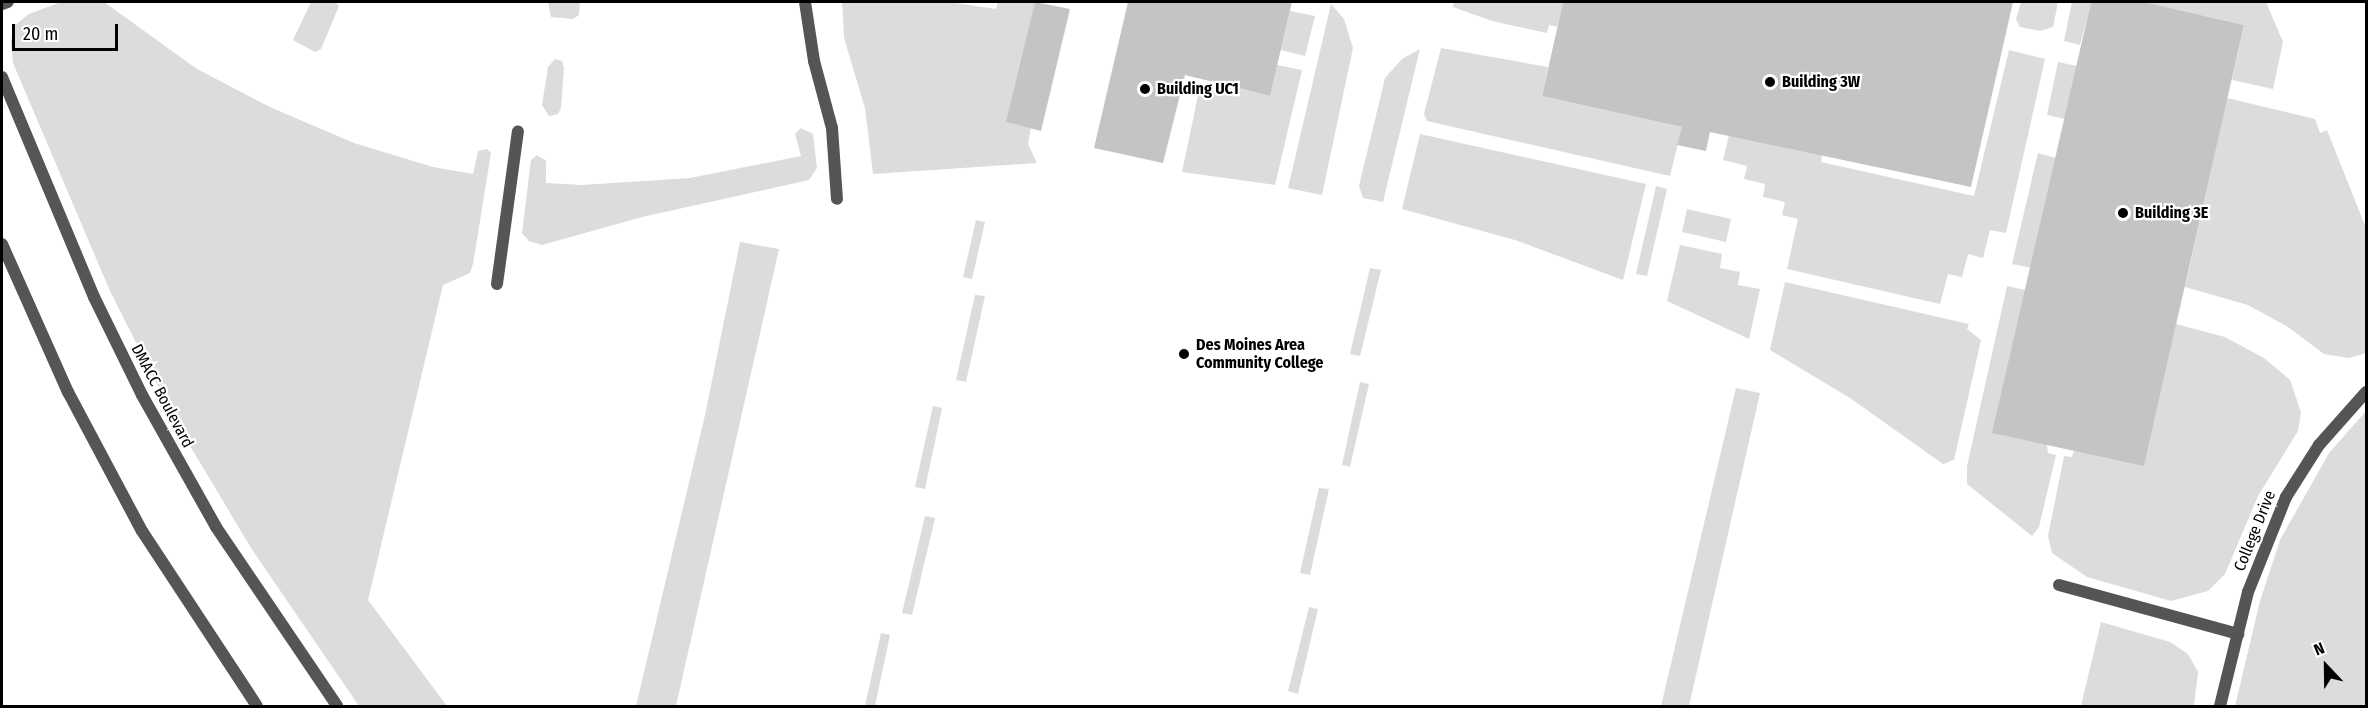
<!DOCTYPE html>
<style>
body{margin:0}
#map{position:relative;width:2368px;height:708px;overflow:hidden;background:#fff;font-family:"Fira Sans Condensed",sans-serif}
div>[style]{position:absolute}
.green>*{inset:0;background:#dcdcdc}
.building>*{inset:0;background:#c4c4c4}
.service>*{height:12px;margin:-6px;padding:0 6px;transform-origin:6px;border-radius:6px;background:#555}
.minor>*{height:12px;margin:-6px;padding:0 6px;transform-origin:6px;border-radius:6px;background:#555}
.dots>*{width:16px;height:16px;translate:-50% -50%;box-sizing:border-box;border:3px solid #fff;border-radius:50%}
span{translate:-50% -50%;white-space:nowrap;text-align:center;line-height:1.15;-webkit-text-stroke:4.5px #fff;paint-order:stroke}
.poi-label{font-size:16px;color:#000;font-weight:700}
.left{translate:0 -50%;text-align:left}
.street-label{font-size:16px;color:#000}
.frame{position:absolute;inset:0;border:3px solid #000;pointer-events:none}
.north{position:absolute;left:2296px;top:636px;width:60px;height:60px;-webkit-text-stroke:4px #fff;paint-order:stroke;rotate:338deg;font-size:16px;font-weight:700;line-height:24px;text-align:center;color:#000}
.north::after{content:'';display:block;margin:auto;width:21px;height:27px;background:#000;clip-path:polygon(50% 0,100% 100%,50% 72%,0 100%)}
.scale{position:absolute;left:12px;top:24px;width:106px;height:27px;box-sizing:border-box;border:3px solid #000;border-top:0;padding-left:8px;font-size:18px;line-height:21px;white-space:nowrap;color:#000;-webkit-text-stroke:4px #fff;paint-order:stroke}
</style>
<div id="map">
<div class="green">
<div style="clip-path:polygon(61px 2px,104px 2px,197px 69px,272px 108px,354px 143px,433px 167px,473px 174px,478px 151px,487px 149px,491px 153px,473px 264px,470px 273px,443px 285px,368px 600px,447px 706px,359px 706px,251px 548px,177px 424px,110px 291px,13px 63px,11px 40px,15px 25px,29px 14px)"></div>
<div style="clip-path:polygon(311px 2px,335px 2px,339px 6px,321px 49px,315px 52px,293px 40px)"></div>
<div style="clip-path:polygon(548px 2px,580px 2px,579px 15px,573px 19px,551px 17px)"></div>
<div style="clip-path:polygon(842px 2px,949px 2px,996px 9px,998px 2px,1035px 2px,1007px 122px,1031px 128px,1028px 144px,1037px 163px,873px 174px,865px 108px,844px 38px)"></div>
<div style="clip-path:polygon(1454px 2px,1563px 2px,1557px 27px,1549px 25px,1547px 33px,1492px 21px,1453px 7px)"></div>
<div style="clip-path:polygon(2021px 2px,2058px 2px,2053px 27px,2040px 31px,2020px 27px,2016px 19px)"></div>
<div style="clip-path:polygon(2072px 2px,2091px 2px,2080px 45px,2064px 41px)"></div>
<div style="clip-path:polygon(2144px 2px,2266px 2px,2283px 42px,2273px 89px,2232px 80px,2244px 25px)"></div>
<div style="clip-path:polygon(1331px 4px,1344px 19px,1353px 48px,1322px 195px,1288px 188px)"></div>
<div style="clip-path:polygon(1290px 11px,1315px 16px,1305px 56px,1281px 50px)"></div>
<div style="clip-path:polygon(1441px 48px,1548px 67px,1542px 96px,1682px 127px,1670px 176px,1427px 121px,1424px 114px)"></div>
<div style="clip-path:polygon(1420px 49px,1383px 202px,1363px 198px,1359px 186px,1385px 78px,1402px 59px)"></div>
<div style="clip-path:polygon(2009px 50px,2045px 59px,2006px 233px,1990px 230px,1983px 258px,1968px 254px,1962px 277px,1948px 274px,1940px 304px,1787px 269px,1798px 219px,1782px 215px,1785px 202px,1763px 197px,1765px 184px,1744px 179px,1747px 166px,1723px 160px,1729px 135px,1822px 154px,1821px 162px,1974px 196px)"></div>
<div style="clip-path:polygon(555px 59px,562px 61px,564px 68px,561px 108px,558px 114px,549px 116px,542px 105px,548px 67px)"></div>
<div style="clip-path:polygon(2058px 62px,2077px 66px,2065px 119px,2047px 115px)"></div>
<div style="clip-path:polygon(1277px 65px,1302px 70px,1275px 185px,1182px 172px,1200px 86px,1209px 87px,1210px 82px,1270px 96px)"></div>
<div style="clip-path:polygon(2227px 98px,2315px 119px,2320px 133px,2327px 130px,2366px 228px,2366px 353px,2349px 358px,2324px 354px,2288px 327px,2248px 305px,2185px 287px)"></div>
<div style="clip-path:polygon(801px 128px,813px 134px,817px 168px,809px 180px,642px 217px,542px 245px,529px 241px,522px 233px,531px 160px,537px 155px,546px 161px,546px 183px,582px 185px,690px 178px,801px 156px,795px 134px)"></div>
<div style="clip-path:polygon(1420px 134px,1646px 184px,1623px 280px,1515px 240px,1402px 209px)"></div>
<div style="clip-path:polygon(2038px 153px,2056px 158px,2032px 268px,2012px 264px)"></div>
<div style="clip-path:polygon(1656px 186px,1667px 189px,1647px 276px,1636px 274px)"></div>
<div style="clip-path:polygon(1687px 209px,1731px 219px,1726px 242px,1682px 232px)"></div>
<div style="clip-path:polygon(976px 220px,985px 222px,972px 279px,963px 277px)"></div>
<div style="clip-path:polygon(740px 242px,779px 249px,676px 706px,636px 706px,705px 415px)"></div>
<div style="clip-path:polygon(1680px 245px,1722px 254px,1720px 268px,1740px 272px,1738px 285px,1760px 289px,1749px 339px,1667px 301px)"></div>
<div style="clip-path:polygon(1370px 268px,1381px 270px,1360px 356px,1350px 354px)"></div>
<div style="clip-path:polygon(1785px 282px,1969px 324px,1967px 329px,1981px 340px,1954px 460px,1943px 464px,1850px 398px,1770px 350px)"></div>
<div style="clip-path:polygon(2007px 286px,2025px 290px,2048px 453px,2056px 455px,2039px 527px,2032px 536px,1967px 484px,1967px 466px)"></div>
<div style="clip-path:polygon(975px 295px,985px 296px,966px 382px,956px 380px)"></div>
<div style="clip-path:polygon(2176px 324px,2225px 337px,2264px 358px,2290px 380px,2301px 412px,2298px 431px,2258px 496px,2225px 574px,2208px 591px,2171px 601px,2087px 577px,2052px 553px,2048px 536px,2064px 456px,2072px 457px,2074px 450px,2144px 465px)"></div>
<div style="clip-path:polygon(1360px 382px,1369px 384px,1350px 467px,1342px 465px)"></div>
<div style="clip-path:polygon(1736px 388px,1760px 393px,1689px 706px,1661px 706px)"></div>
<div style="clip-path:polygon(933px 406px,942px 408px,925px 489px,915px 487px)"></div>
<div style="clip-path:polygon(2366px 411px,2366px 706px,2235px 706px,2260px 601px,2280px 540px,2329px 453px)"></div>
<div style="clip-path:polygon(1319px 488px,1329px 489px,1310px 575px,1300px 573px)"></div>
<div style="clip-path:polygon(925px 516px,935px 518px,912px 615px,902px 613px)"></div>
<div style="clip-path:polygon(1309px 607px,1318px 609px,1298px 694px,1288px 691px)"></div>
<div style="clip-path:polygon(2101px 622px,2170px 642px,2188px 654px,2198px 672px,2194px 706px,2081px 706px)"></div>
<div style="clip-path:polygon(881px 633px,890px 635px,875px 706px,865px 706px)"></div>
</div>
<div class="building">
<div style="clip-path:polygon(1035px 2px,1070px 9px,1041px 131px,1006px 122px)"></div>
<div style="clip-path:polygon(1128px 2px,1292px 2px,1270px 96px,1185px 75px,1163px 163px,1094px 148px)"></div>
<div style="clip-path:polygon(1563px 2px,2013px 2px,1971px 187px,1710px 132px,1706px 151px,1677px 145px,1682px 127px,1542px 96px)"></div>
<div style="clip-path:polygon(2091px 2px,2144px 2px,2244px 25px,2144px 466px,1992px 433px)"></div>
</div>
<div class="service">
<div style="left:805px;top:2px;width:60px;rotate:81.3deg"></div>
<div style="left:814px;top:61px;width:69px;rotate:75deg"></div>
<div style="left:832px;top:128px;width:71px;rotate:86deg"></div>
<div style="left:2px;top:4px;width:6px;rotate:-18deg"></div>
<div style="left:497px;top:284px;width:154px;rotate:-82.2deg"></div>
<div style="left:2059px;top:585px;width:186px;rotate:15.3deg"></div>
</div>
<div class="minor">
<div style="left:2px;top:77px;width:238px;rotate:67.3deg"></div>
<div style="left:94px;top:297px;width:109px;rotate:63.9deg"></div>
<div style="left:142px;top:395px;width:151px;rotate:60.7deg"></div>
<div style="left:216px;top:527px;width:216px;rotate:55.9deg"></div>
<div style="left:2px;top:244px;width:162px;rotate:66deg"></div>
<div style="left:68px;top:392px;width:157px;rotate:62deg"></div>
<div style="left:142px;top:531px;width:209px;rotate:56.7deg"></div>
<div style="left:2220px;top:706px;width:117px;rotate:-76.2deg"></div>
<div style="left:2248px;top:592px;width:102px;rotate:-68.2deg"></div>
<div style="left:2286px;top:497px;width:62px;rotate:-57.6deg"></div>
<div style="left:2319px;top:445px;width:71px;rotate:-48.4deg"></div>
</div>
<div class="dots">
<div style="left:1770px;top:82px;background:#000"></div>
<div style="left:1145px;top:89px;background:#000"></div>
<div style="left:2123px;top:213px;background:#000"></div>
<div style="left:1184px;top:354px;background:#000"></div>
</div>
<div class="poi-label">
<span class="left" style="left:1782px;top:82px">Building 3W</span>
<span class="left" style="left:1157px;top:89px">Building UC1</span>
<span class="left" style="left:2135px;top:213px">Building 3E</span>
<span class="left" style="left:1196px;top:354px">Des Moines Area<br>Community College</span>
</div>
<div class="street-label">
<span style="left:162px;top:396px;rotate:62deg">DMACC Boulevard</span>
<span style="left:2255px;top:531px;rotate:-68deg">College Drive</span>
</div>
<div class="frame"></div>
<div class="north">N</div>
<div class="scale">20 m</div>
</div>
